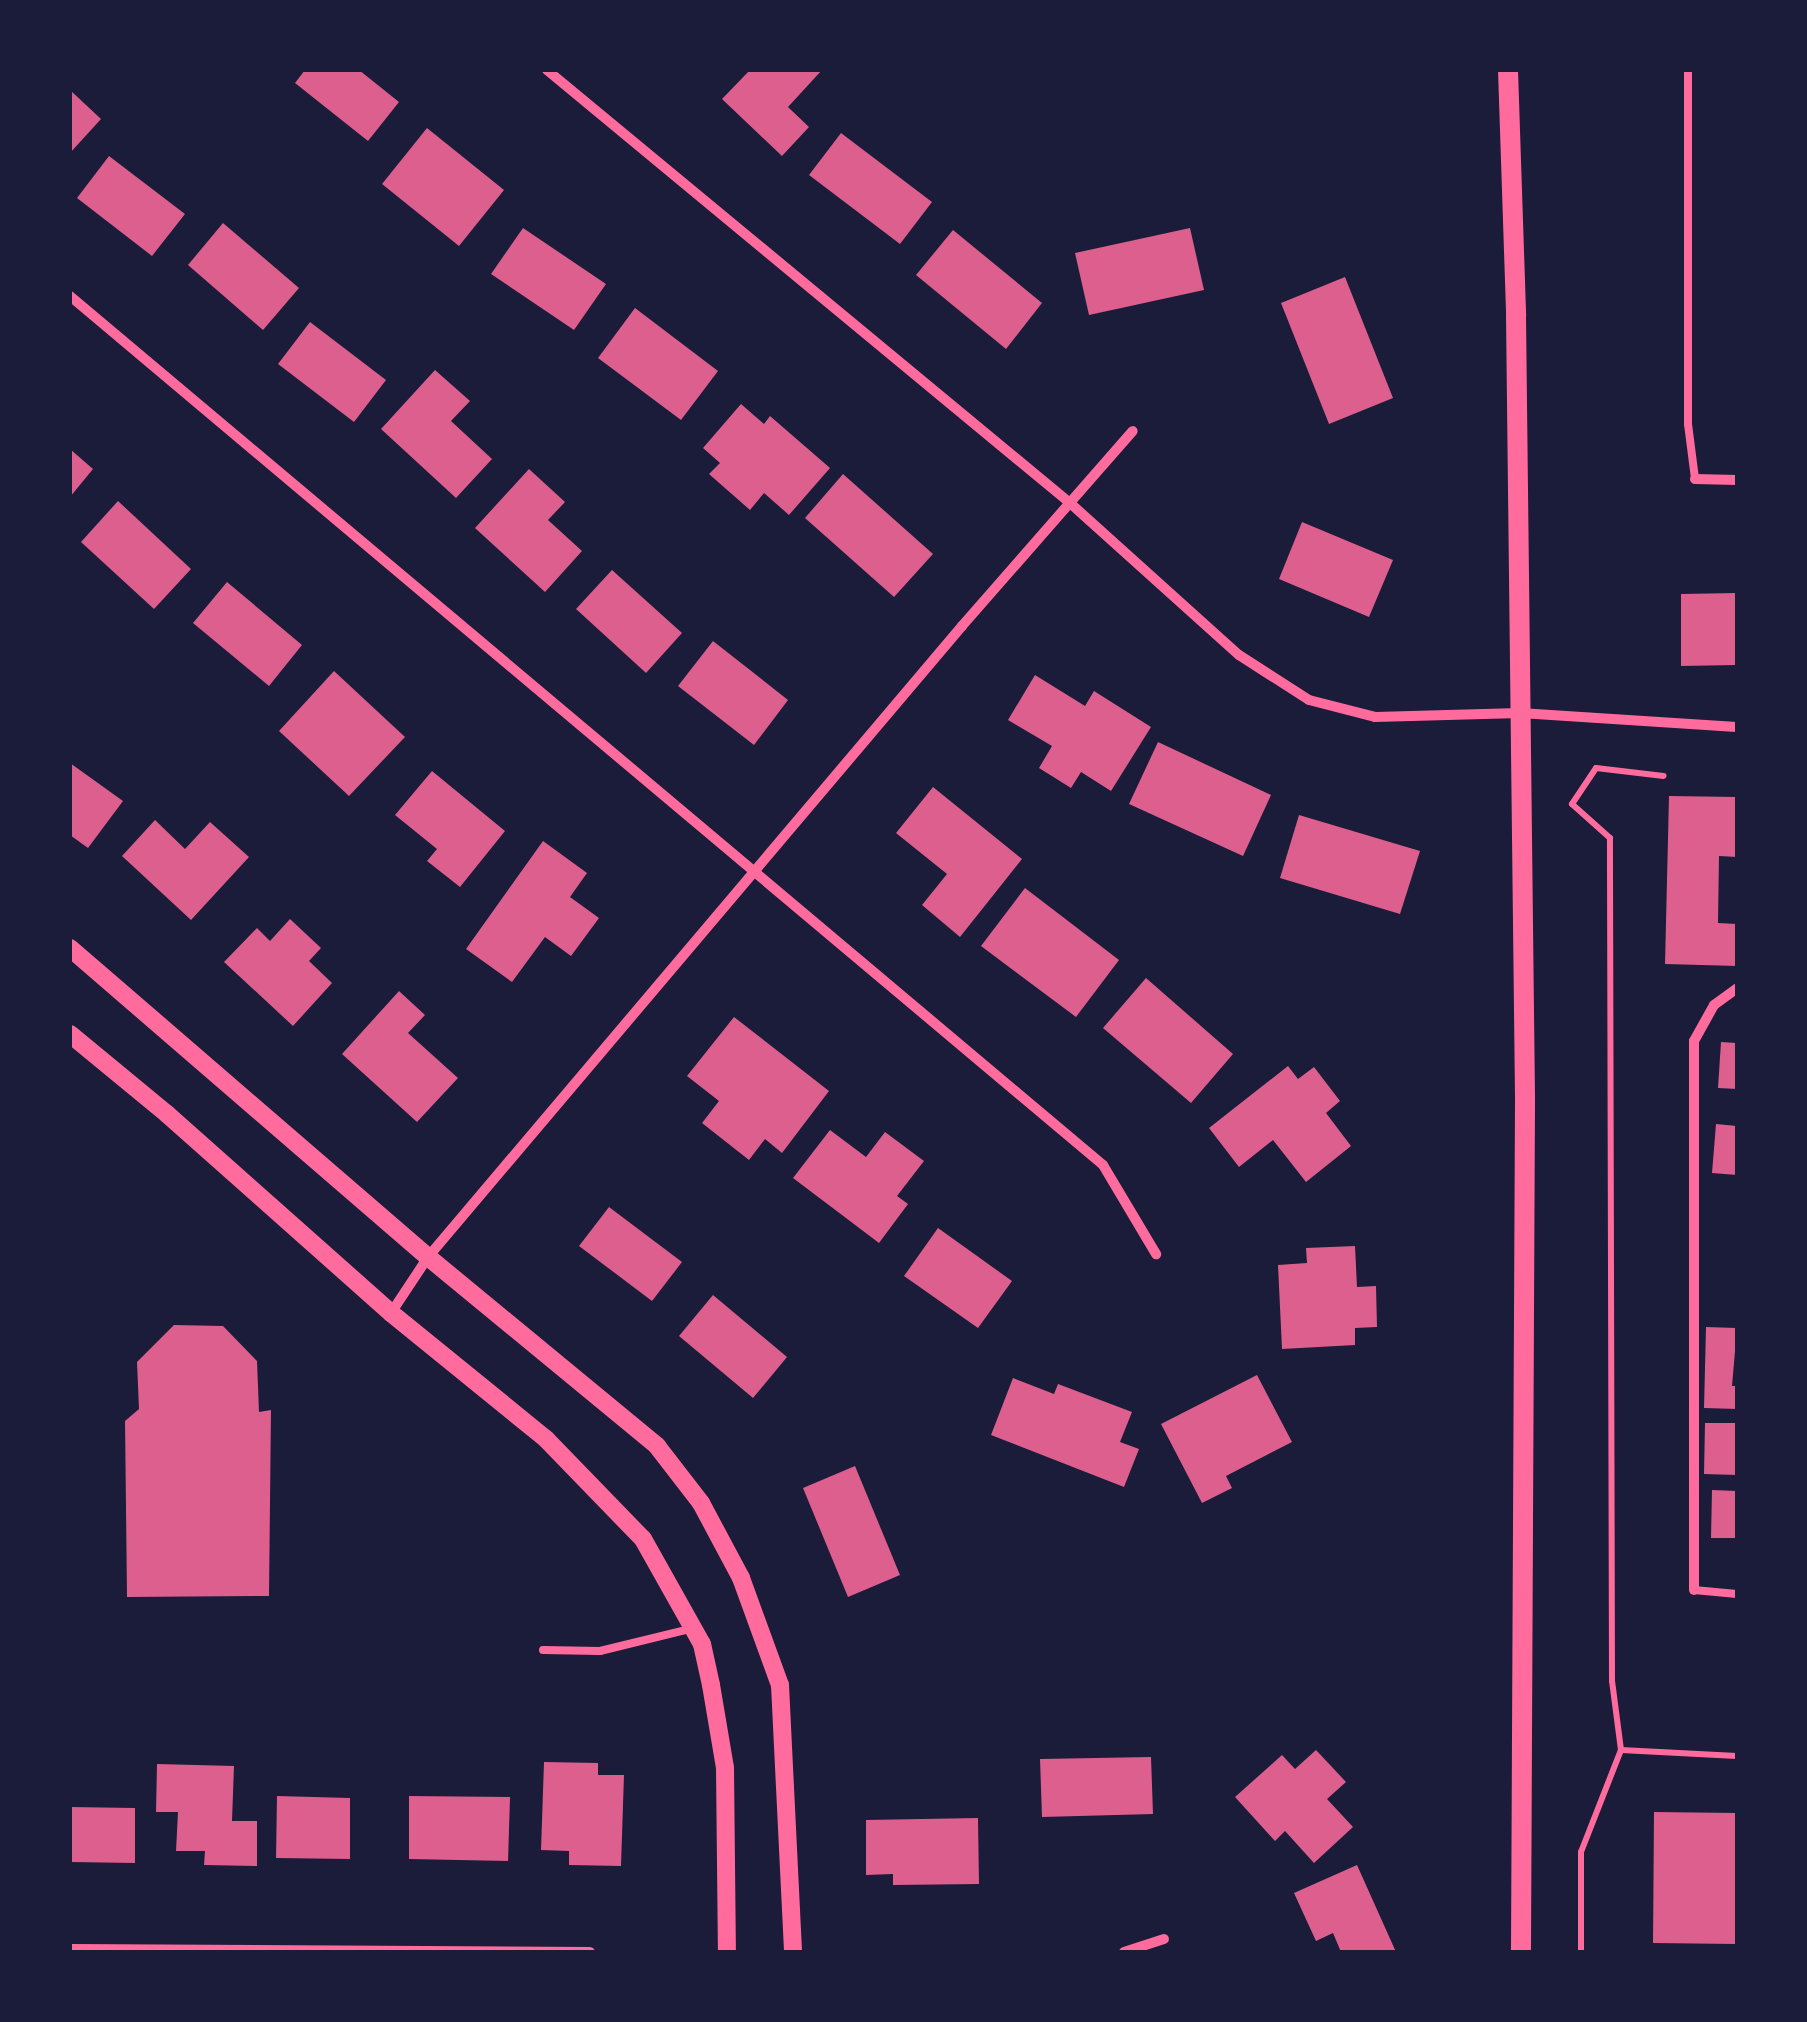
<!DOCTYPE html>
<style>
body{margin:0}
#map{position:relative;width:1807px;height:2022px;overflow:hidden;background:#1b1b3a;font-family:Inter,sans-serif}
div>[style]{position:absolute}
.building>*{inset:0;background:#dd5f8e}
.path>*{height:6px;margin:-3px;padding:0 3px;transform-origin:3px;border-radius:3px;background:#ff6b9d}
.service>*{height:8px;margin:-4px;padding:0 4px;transform-origin:4px;border-radius:4px;background:#ff6b9d}
.minor>*{height:10px;margin:-5px;padding:0 5px;transform-origin:5px;border-radius:5px;background:#ff6b9d}
.tertiary>*{height:18px;margin:-9px;padding:0 9px;transform-origin:9px;border-radius:9px;background:#ff6b9d}
.secondary>*{height:20px;margin:-10px;padding:0 10px;transform-origin:10px;border-radius:10px;background:#ff6b9d}
span{translate:-50% -50%;white-space:nowrap;text-align:center;line-height:1.15;-webkit-text-stroke:8px #1b1b3a;paint-order:stroke}
.frame{position:absolute;inset:0;border:72px solid #1b1b3a;pointer-events:none}
</style>
<div id="map">
<div class="building">
<div style="clip-path:polygon(305px 70px,359px 70px,399px 102px,368px 141px,295px 83px)"></div>
<div style="clip-path:polygon(750px 70px,822px 70px,788px 107px,809px 127px,782px 156px,722px 99px)"></div>
<div style="clip-path:polygon(70px 90px,101px 119px,70px 153px)"></div>
<div style="clip-path:polygon(427px 128px,504px 190px,459px 246px,382px 184px)"></div>
<div style="clip-path:polygon(841px 133px,932px 202px,900px 244px,809px 175px)"></div>
<div style="clip-path:polygon(109px 156px,185px 214px,152px 256px,77px 198px)"></div>
<div style="clip-path:polygon(223px 223px,299px 288px,263px 330px,188px 265px)"></div>
<div style="clip-path:polygon(523px 228px,606px 284px,574px 330px,491px 274px)"></div>
<div style="clip-path:polygon(1190px 228px,1204px 290px,1089px 315px,1075px 253px)"></div>
<div style="clip-path:polygon(953px 230px,1042px 303px,1006px 349px,916px 275px)"></div>
<div style="clip-path:polygon(1345px 277px,1393px 398px,1329px 424px,1281px 303px)"></div>
<div style="clip-path:polygon(635px 308px,718px 371px,681px 420px,598px 358px)"></div>
<div style="clip-path:polygon(310px 322px,386px 380px,354px 422px,278px 364px)"></div>
<div style="clip-path:polygon(435px 370px,470px 401px,451px 421px,492px 459px,456px 498px,381px 429px)"></div>
<div style="clip-path:polygon(741px 404px,764px 424px,770px 416px,830px 468px,789px 515px,764px 493px,750px 510px,709px 474px,720px 463px,703px 448px)"></div>
<div style="clip-path:polygon(70px 449px,93px 469px,70px 497px)"></div>
<div style="clip-path:polygon(529px 469px,565px 502px,548px 520px,582px 551px,545px 592px,475px 528px)"></div>
<div style="clip-path:polygon(843px 474px,933px 554px,894px 597px,805px 518px)"></div>
<div style="clip-path:polygon(118px 501px,191px 569px,154px 609px,81px 542px)"></div>
<div style="clip-path:polygon(1302px 522px,1393px 560px,1369px 617px,1279px 579px)"></div>
<div style="clip-path:polygon(612px 570px,682px 633px,646px 673px,576px 609px)"></div>
<div style="clip-path:polygon(227px 582px,302px 645px,269px 686px,193px 623px)"></div>
<div style="clip-path:polygon(1737px 593px,1737px 665px,1681px 666px,1681px 594px)"></div>
<div style="clip-path:polygon(713px 641px,788px 700px,754px 745px,678px 686px)"></div>
<div style="clip-path:polygon(334px 671px,405px 737px,349px 796px,279px 731px)"></div>
<div style="clip-path:polygon(1035px 675px,1085px 706px,1094px 691px,1151px 727px,1111px 791px,1081px 772px,1071px 788px,1039px 768px,1052px 746px,1008px 720px)"></div>
<div style="clip-path:polygon(1158px 742px,1271px 795px,1243px 856px,1129px 804px)"></div>
<div style="clip-path:polygon(70px 763px,123px 801px,88px 848px,70px 835px)"></div>
<div style="clip-path:polygon(432px 771px,505px 831px,460px 887px,427px 861px,437px 849px,395px 815px)"></div>
<div style="clip-path:polygon(933px 787px,1022px 859px,960px 937px,922px 905px,947px 874px,896px 833px)"></div>
<div style="clip-path:polygon(1669px 796px,1737px 797px,1737px 857px,1719px 856px,1718px 923px,1737px 924px,1737px 966px,1665px 964px)"></div>
<div style="clip-path:polygon(1299px 815px,1420px 851px,1400px 914px,1280px 878px)"></div>
<div style="clip-path:polygon(155px 820px,185px 849px,210px 822px,249px 857px,191px 920px,122px 856px)"></div>
<div style="clip-path:polygon(543px 841px,587px 873px,570px 897px,599px 918px,571px 956px,545px 937px,512px 982px,466px 949px)"></div>
<div style="clip-path:polygon(1025px 888px,1119px 960px,1076px 1017px,981px 946px)"></div>
<div style="clip-path:polygon(290px 919px,321px 948px,309px 961px,332px 983px,293px 1026px,224px 962px,257px 928px,270px 941px)"></div>
<div style="clip-path:polygon(1146px 978px,1233px 1054px,1191px 1103px,1103px 1028px)"></div>
<div style="clip-path:polygon(399px 991px,425px 1015px,408px 1033px,458px 1078px,417px 1122px,342px 1054px)"></div>
<div style="clip-path:polygon(734px 1017px,829px 1091px,782px 1153px,765px 1139px,749px 1160px,702px 1123px,719px 1101px,687px 1076px)"></div>
<div style="clip-path:polygon(1721px 1042px,1737px 1043px,1737px 1089px,1718px 1088px)"></div>
<div style="clip-path:polygon(1288px 1066px,1298px 1079px,1314px 1067px,1340px 1101px,1326px 1113px,1351px 1146px,1306px 1182px,1273px 1140px,1239px 1167px,1209px 1128px)"></div>
<div style="clip-path:polygon(1716px 1124px,1737px 1126px,1737px 1175px,1712px 1173px)"></div>
<div style="clip-path:polygon(830px 1130px,866px 1157px,885px 1132px,924px 1161px,897px 1196px,908px 1204px,879px 1243px,793px 1178px)"></div>
<div style="clip-path:polygon(609px 1207px,682px 1262px,652px 1301px,579px 1246px)"></div>
<div style="clip-path:polygon(938px 1228px,1012px 1281px,978px 1328px,904px 1276px)"></div>
<div style="clip-path:polygon(1355px 1246px,1357px 1287px,1376px 1286px,1377px 1327px,1355px 1328px,1355px 1345px,1282px 1349px,1278px 1265px,1307px 1263px,1306px 1248px)"></div>
<div style="clip-path:polygon(713px 1295px,787px 1357px,753px 1398px,679px 1336px)"></div>
<div style="clip-path:polygon(174px 1325px,223px 1326px,257px 1361px,259px 1412px,271px 1410px,269px 1596px,127px 1597px,125px 1421px,139px 1409px,137px 1362px)"></div>
<div style="clip-path:polygon(1706px 1327px,1737px 1328px,1732px 1386px,1737px 1386px,1737px 1409px,1704px 1408px)"></div>
<div style="clip-path:polygon(1257px 1375px,1292px 1442px,1226px 1476px,1232px 1488px,1202px 1503px,1161px 1424px)"></div>
<div style="clip-path:polygon(1013px 1378px,1054px 1394px,1058px 1384px,1132px 1412px,1120px 1442px,1139px 1449px,1124px 1487px,991px 1435px)"></div>
<div style="clip-path:polygon(1705px 1423px,1737px 1423px,1737px 1475px,1704px 1474px)"></div>
<div style="clip-path:polygon(855px 1466px,900px 1575px,848px 1597px,803px 1488px)"></div>
<div style="clip-path:polygon(1712px 1490px,1737px 1491px,1737px 1538px,1711px 1538px)"></div>
<div style="clip-path:polygon(1316px 1750px,1346px 1782px,1327px 1799px,1353px 1827px,1314px 1863px,1285px 1831px,1275px 1841px,1235px 1797px,1282px 1755px,1295px 1769px)"></div>
<div style="clip-path:polygon(1151px 1757px,1153px 1814px,1042px 1817px,1040px 1759px)"></div>
<div style="clip-path:polygon(544px 1762px,598px 1763px,598px 1775px,624px 1775px,621px 1866px,569px 1865px,569px 1851px,541px 1850px)"></div>
<div style="clip-path:polygon(157px 1764px,234px 1766px,232px 1821px,257px 1821px,257px 1866px,204px 1865px,205px 1851px,176px 1851px,178px 1812px,156px 1812px)"></div>
<div style="clip-path:polygon(277px 1796px,350px 1798px,350px 1859px,276px 1858px)"></div>
<div style="clip-path:polygon(409px 1796px,510px 1797px,508px 1861px,409px 1859px)"></div>
<div style="clip-path:polygon(70px 1807px,135px 1808px,135px 1863px,70px 1862px)"></div>
<div style="clip-path:polygon(1654px 1812px,1737px 1813px,1736px 1944px,1653px 1943px)"></div>
<div style="clip-path:polygon(978px 1818px,979px 1884px,893px 1885px,893px 1874px,866px 1875px,866px 1820px)"></div>
<div style="clip-path:polygon(1357px 1865px,1396px 1952px,1341px 1952px,1333px 1933px,1316px 1941px,1294px 1893px)"></div>
</div>
<div class="path">
<div style="left:1621px;top:1750px;width:116px;rotate:3deg"></div>
<div style="left:1581px;top:1952px;width:100px;rotate:-90deg"></div>
<div style="left:1581px;top:1852px;width:110px;rotate:-68.6deg"></div>
<div style="left:1621px;top:1750px;width:70px;rotate:-97.4deg"></div>
<div style="left:1612px;top:1681px;width:843px;rotate:-90.14deg"></div>
<div style="left:1610px;top:838px;width:51px;rotate:-138.2deg"></div>
<div style="left:1572px;top:804px;width:43px;rotate:-56.3deg"></div>
<div style="left:1596px;top:768px;width:68px;rotate:6.7deg"></div>
</div>
<div class="service">
<div style="left:1688px;top:70px;width:354px;rotate:90deg"></div>
<div style="left:1688px;top:424px;width:55px;rotate:82.7deg"></div>
<div style="left:1694px;top:1590px;width:43px;rotate:5.3deg"></div>
<div style="left:543px;top:1650px;width:57px;rotate:1deg"></div>
<div style="left:600px;top:1651px;width:93px;rotate:-13.7deg"></div>
</div>
<div class="minor">
<div style="left:547px;top:70px;width:679px;rotate:39.62deg"></div>
<div style="left:1070px;top:503px;width:227px;rotate:42deg"></div>
<div style="left:1239px;top:655px;width:83px;rotate:32.7deg"></div>
<div style="left:1309px;top:700px;width:68px;rotate:14.4deg"></div>
<div style="left:1375px;top:717px;width:145px;rotate:-1.6deg"></div>
<div style="left:1520px;top:713px;width:217px;rotate:3.7deg"></div>
<div style="left:70px;top:296px;width:1350px;rotate:40.07deg"></div>
<div style="left:1103px;top:1165px;width:104px;rotate:59.2deg"></div>
<div style="left:1695px;top:479px;width:42px;rotate:1.4deg"></div>
<div style="left:391px;top:1313px;width:67px;rotate:-56.5deg"></div>
<div style="left:428px;top:1257px;width:827px;rotate:-49.76deg"></div>
<div style="left:962px;top:626px;width:259px;rotate:-48.8deg"></div>
<div style="left:1694px;top:1590px;width:549px;rotate:-90deg"></div>
<div style="left:1694px;top:1041px;width:41px;rotate:-60.9deg"></div>
<div style="left:1714px;top:1005px;width:29px;rotate:-36deg"></div>
<div style="left:70px;top:1949px;width:520px;rotate:0.33deg"></div>
<div style="left:1124px;top:1952px;width:42px;rotate:-18deg"></div>
</div>
<div class="tertiary">
<div style="left:70px;top:948px;width:473px;rotate:40.8deg"></div>
<div style="left:428px;top:1257px;width:297px;rotate:39.5deg"></div>
<div style="left:657px;top:1446px;width:72px;rotate:52.3deg"></div>
<div style="left:701px;top:1503px;width:85px;rotate:61.9deg"></div>
<div style="left:741px;top:1578px;width:114px;rotate:70deg"></div>
<div style="left:780px;top:1685px;width:267px;rotate:87.2deg"></div>
<div style="left:70px;top:1034px;width:126px;rotate:39.5deg"></div>
<div style="left:167px;top:1114px;width:300px;rotate:41.6deg"></div>
<div style="left:391px;top:1313px;width:200px;rotate:39.1deg"></div>
<div style="left:546px;top:1439px;width:139px;rotate:45.9deg"></div>
<div style="left:643px;top:1539px;width:120px;rotate:60.7deg"></div>
<div style="left:702px;top:1644px;width:42px;rotate:77.6deg"></div>
<div style="left:711px;top:1685px;width:84px;rotate:80.4deg"></div>
<div style="left:725px;top:1768px;width:184px;rotate:89.4deg"></div>
</div>
<div class="secondary">
<div style="left:1508px;top:70px;width:246px;rotate:88.1deg"></div>
<div style="left:1516px;top:316px;width:785px;rotate:89.34deg"></div>
<div style="left:1525px;top:1101px;width:851px;rotate:90.27deg"></div>
</div>
<div class="frame"></div>
</div>
